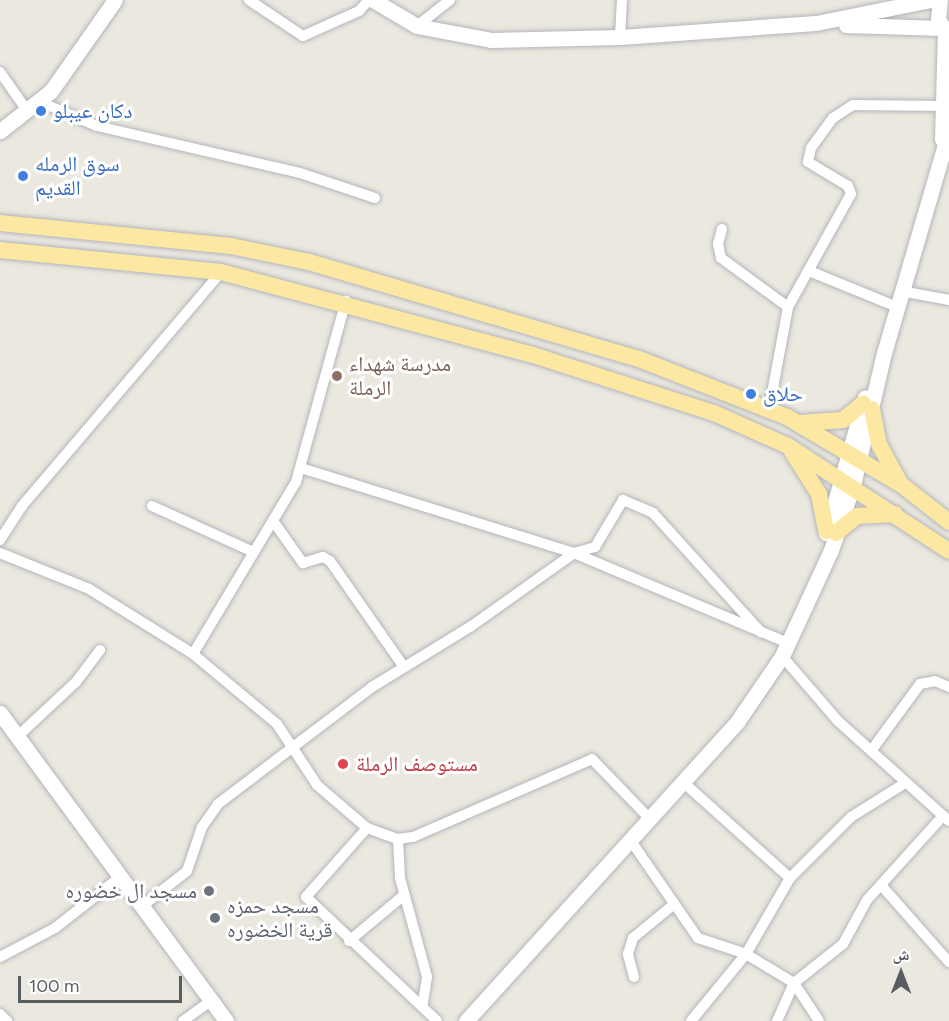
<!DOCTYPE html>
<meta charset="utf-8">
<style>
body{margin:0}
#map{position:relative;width:949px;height:1021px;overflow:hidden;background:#ebe8e0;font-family:Figtree,"Noto Naskh Arabic",sans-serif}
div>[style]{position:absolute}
.roads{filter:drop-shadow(0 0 2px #b3b6ba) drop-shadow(0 0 2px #b3b6ba)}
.street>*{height:10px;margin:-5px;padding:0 5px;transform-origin:5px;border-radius:5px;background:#fff}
.secondary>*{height:15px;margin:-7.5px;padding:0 7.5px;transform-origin:7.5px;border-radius:7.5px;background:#fff}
.primary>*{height:16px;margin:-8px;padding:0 8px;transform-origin:8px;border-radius:8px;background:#fde8a3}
.dots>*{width:16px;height:16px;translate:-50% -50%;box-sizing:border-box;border:3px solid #fff;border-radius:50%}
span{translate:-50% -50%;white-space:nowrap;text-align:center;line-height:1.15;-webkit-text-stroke:6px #fff;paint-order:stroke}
.shop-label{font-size:21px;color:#366cbe}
.left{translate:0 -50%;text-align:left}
.education-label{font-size:21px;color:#785e54}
.health-label{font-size:21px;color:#be3a42}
.worship-label{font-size:21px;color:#5b616d}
.right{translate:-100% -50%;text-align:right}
.north{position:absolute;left:871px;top:943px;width:60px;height:60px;-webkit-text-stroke:4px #fff;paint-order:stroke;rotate:0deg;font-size:16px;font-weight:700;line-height:24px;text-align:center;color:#585d61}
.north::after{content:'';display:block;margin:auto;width:21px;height:27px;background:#585d61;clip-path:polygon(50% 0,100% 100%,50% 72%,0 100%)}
.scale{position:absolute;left:18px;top:976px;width:164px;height:27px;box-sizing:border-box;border:3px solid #585d61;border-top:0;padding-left:8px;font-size:18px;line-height:21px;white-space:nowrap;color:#585d61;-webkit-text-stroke:4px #fff;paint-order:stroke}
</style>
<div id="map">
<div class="roads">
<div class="street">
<div style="left:249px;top:0;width:65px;rotate:33.7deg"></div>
<div style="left:303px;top:36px;width:61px;rotate:-24.1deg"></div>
<div style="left:359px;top:11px;width:15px;rotate:-48deg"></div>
<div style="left:417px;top:26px;width:42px;rotate:-38.2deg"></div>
<div style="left:620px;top:37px;width:37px;rotate:-87deg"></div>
<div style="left:0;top:72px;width:49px;rotate:55deg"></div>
<div style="left:40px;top:102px;width:62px;rotate:22.8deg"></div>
<div style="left:97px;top:126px;width:208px;rotate:13deg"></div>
<div style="left:300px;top:173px;width:79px;rotate:18.4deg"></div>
<div style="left:722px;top:229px;width:16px;rotate:105deg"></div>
<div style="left:718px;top:244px;width:14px;rotate:78deg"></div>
<div style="left:721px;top:258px;width:83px;rotate:36.2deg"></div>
<div style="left:809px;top:271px;width:95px;rotate:22.2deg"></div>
<div style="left:901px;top:291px;width:49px;rotate:10.6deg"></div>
<div style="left:769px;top:409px;width:104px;rotate:-79.4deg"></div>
<div style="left:788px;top:307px;width:129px;rotate:-60.9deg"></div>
<div style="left:851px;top:194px;width:9px;rotate:-111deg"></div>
<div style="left:848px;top:186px;width:47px;rotate:-149deg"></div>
<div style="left:808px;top:162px;width:14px;rotate:-78deg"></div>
<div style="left:811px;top:148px;width:37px;rotate:-54deg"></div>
<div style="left:833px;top:118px;width:24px;rotate:-33deg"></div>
<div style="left:853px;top:105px;width:93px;rotate:0.6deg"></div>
<div style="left:301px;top:468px;width:286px;rotate:17.3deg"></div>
<div style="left:574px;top:553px;width:232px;rotate:22.8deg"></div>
<div style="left:152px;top:506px;width:109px;rotate:24.4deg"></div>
<div style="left:273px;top:521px;width:52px;rotate:54.5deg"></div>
<div style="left:303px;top:563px;width:21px;rotate:-17deg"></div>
<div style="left:323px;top:557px;width:8px;rotate:30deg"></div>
<div style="left:330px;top:561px;width:129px;rotate:55.1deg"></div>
<div style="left:0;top:540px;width:40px;rotate:-57.1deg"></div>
<div style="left:22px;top:506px;width:307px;rotate:-49.6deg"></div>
<div style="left:0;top:553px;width:96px;rotate:22deg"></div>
<div style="left:89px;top:589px;width:123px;rotate:32deg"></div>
<div style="left:193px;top:654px;width:109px;rotate:39.8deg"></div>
<div style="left:277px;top:724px;width:73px;rotate:56.7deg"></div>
<div style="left:317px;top:785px;width:66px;rotate:40.7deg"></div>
<div style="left:367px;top:828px;width:33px;rotate:20deg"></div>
<div style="left:398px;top:839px;width:15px;rotate:-8deg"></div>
<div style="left:413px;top:837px;width:195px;rotate:-23.5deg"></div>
<div style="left:592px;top:759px;width:85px;rotate:46deg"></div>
<div style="left:193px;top:654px;width:200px;rotate:-59.1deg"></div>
<div style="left:296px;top:482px;width:188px;rotate:-74.6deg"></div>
<div style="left:782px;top:656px;width:86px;rotate:49.3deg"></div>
<div style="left:838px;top:721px;width:149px;rotate:42deg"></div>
<div style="left:18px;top:736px;width:79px;rotate:-43deg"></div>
<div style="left:76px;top:682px;width:40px;rotate:-53deg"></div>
<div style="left:871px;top:751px;width:83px;rotate:-53.8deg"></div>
<div style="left:920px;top:684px;width:15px;rotate:-11deg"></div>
<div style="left:935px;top:681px;width:15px;rotate:23deg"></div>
<div style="left:683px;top:782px;width:144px;rotate:41.9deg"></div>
<div style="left:790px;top:878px;width:86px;rotate:-45deg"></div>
<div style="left:851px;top:817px;width:64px;rotate:-32.2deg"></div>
<div style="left:367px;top:828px;width:92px;rotate:131.5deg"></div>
<div style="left:306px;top:897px;width:180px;rotate:43.4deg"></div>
<div style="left:398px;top:839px;width:39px;rotate:87deg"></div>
<div style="left:400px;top:878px;width:103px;rotate:74.7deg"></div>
<div style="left:427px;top:977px;width:30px;rotate:99deg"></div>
<div style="left:631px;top:841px;width:118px;rotate:55.4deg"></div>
<div style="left:698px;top:938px;width:51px;rotate:18.4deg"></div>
<div style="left:746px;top:954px;width:56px;rotate:31.1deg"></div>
<div style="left:794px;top:983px;width:45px;rotate:56.7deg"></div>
<div style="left:881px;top:885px;width:103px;rotate:48.6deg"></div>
<div style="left:141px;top:907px;width:58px;rotate:-38deg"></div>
<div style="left:187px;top:871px;width:46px;rotate:-71.2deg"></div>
<div style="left:202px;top:827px;width:28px;rotate:-55deg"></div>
<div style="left:218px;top:804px;width:193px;rotate:-37.2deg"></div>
<div style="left:372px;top:687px;width:115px;rotate:-31.5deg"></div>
<div style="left:470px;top:627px;width:128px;rotate:-35.4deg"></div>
<div style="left:574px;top:553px;width:22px;rotate:-16deg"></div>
<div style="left:595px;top:547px;width:55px;rotate:-59.2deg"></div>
<div style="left:623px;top:500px;width:33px;rotate:23deg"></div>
<div style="left:653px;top:513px;width:161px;rotate:47.8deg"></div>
<div style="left:349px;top:941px;width:72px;rotate:-39.9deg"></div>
<div style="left:0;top:957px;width:62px;rotate:-27.8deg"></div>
<div style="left:55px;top:928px;width:83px;rotate:-38.1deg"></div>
<div style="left:634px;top:977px;width:24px;rotate:-105deg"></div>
<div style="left:628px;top:954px;width:17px;rotate:-73deg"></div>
<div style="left:633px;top:938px;width:52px;rotate:-39.5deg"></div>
<div style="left:0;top:1014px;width:10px;rotate:45deg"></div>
<div style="left:183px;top:1021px;width:32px;rotate:-36deg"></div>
<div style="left:691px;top:1021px;width:87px;rotate:-50.6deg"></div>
<div style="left:746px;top:954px;width:88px;rotate:-59.9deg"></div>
<div style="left:777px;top:1021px;width:42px;rotate:-65.9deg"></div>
<div style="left:794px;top:983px;width:63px;rotate:-38.5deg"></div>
<div style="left:843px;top:944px;width:50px;rotate:-61.4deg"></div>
<div style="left:867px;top:900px;width:113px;rotate:-47.9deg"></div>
</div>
<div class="secondary">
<div style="left:373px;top:0;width:51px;rotate:30.6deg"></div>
<div style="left:417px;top:26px;width:75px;rotate:10.7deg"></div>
<div style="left:491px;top:40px;width:129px;rotate:-1.3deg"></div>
<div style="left:620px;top:37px;width:196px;rotate:-4.1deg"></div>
<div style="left:816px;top:23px;width:116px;rotate:-11.4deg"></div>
<div style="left:940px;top:0;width:20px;rotate:96deg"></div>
<div style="left:938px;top:20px;width:17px;rotate:54deg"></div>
<div style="left:846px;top:25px;width:96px;rotate:1.8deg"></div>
<div style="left:0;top:131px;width:65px;rotate:-38.1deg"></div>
<div style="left:51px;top:91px;width:111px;rotate:-54.9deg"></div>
<div style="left:942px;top:139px;width:106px;rotate:-88.4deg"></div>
<div style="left:826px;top:533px;width:141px;rotate:-74deg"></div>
<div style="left:0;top:713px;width:382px;rotate:53.7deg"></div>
<div style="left:466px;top:1021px;width:404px;rotate:-47.8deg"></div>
<div style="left:737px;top:722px;width:80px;rotate:-55.7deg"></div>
<div style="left:782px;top:656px;width:117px;rotate:-65.2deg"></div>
<div style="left:831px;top:550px;width:69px;rotate:-71.3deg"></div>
<div style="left:853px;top:485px;width:136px;rotate:-76.8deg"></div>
<div style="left:884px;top:353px;width:232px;rotate:-73.7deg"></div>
</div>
<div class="primary">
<div style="left:0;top:223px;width:232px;rotate:5.7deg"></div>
<div style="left:231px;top:246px;width:80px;rotate:11.6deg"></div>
<div style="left:309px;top:262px;width:344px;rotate:16.4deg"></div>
<div style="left:639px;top:359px;width:159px;rotate:21.4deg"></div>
<div style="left:787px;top:417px;width:135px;rotate:30.7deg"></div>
<div style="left:903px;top:486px;width:58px;rotate:38deg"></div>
<div style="left:0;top:250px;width:222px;rotate:5.7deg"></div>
<div style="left:221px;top:272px;width:320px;rotate:14.9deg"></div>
<div style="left:530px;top:354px;width:193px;rotate:17.8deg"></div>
<div style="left:714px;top:413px;width:81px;rotate:24deg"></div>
<div style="left:788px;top:446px;width:192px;rotate:33.1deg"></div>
<div style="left:872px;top:409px;width:36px;rotate:79deg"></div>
<div style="left:879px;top:444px;width:42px;rotate:61.6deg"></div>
<div style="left:799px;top:423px;width:44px;rotate:-3.9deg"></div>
<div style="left:843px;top:420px;width:26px;rotate:-40deg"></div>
<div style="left:792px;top:452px;width:50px;rotate:57.3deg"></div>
<div style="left:819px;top:494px;width:38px;rotate:79deg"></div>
<div style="left:836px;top:533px;width:27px;rotate:-39deg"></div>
<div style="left:857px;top:516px;width:38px;rotate:-3deg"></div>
</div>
</div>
<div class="dots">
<div style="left:41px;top:111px;background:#3f7fe0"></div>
<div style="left:23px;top:176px;background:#3f7fe0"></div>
<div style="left:337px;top:376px;background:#8d6e63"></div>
<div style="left:751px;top:394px;background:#3f7fe0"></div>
<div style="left:343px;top:764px;background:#e0444e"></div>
<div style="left:209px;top:891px;background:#6b7280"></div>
<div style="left:215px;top:918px;background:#6b7280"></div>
</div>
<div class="shop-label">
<span class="left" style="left:53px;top:111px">دكان عيبلو</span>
<span class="left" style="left:35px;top:176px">سوق الرمله<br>القديم</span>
<span class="left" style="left:763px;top:394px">حلاق</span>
</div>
<div class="education-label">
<span class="left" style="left:349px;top:376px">مدرسة شهداء<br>الرملة</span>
</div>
<div class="health-label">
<span class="left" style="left:356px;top:764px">مستوصف الرملة</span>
</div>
<div class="worship-label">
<span class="right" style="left:197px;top:891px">مسجد ال خضوره</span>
<span class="left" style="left:227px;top:918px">مسجد حمزه<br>قرية الخضوره</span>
</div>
<div class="north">ش</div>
<div class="scale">100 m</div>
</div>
